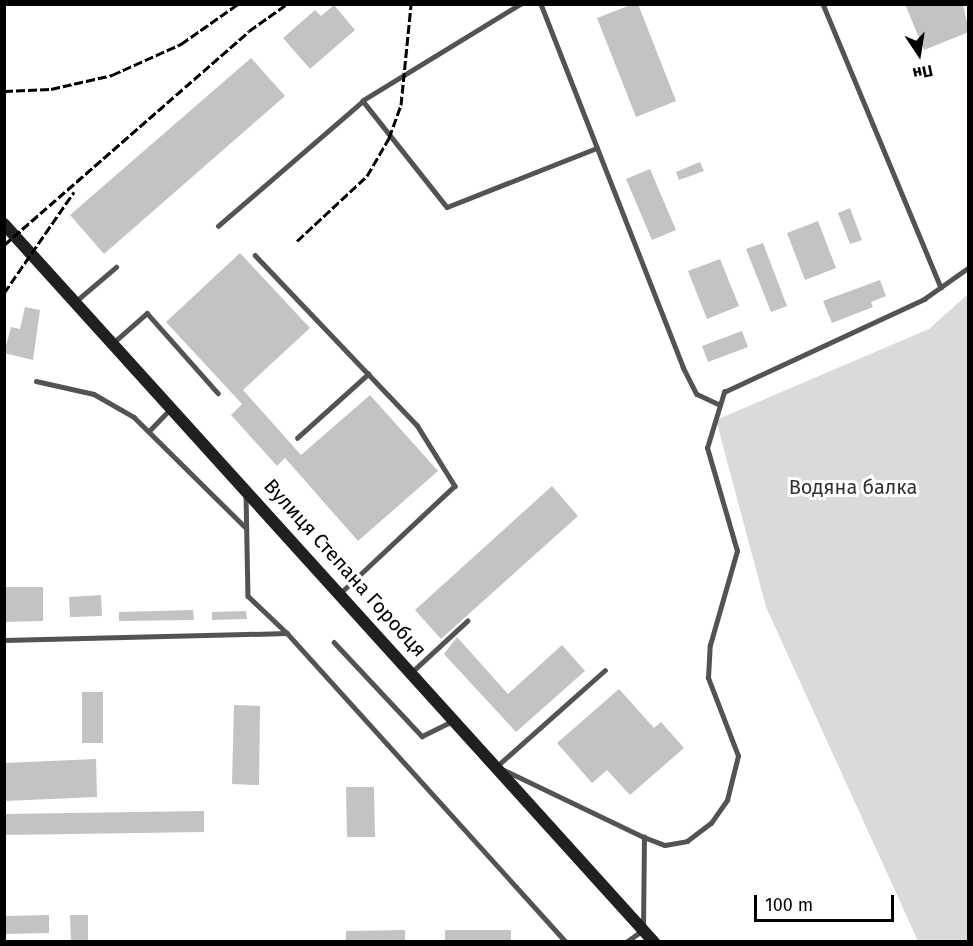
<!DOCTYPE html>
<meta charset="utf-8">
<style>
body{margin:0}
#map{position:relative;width:973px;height:946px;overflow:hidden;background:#fff;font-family:"Fira Sans",sans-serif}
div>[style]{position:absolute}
.green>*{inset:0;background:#dadada}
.building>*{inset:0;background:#c3c3c3}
.service>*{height:4.5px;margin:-2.25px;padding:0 2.25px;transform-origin:2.25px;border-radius:2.25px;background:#535353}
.secondary>*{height:12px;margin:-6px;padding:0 6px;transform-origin:6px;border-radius:6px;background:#202020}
.rail>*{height:3px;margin-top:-1.5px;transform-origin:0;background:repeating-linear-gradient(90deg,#000 0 9px,transparent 0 12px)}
span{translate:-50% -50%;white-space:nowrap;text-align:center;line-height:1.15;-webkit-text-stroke:6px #fff;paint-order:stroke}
.park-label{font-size:20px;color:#313131}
.street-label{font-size:20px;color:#000}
.frame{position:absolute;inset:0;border:6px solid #000;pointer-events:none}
.north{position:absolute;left:889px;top:24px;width:60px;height:60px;-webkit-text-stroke:4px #fff;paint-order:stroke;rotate:168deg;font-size:16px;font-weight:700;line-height:24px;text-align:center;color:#000}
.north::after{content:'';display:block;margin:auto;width:21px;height:27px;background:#000;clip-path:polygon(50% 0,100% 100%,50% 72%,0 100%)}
.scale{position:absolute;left:754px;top:895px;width:140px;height:27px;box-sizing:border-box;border:3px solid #000;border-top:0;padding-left:8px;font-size:18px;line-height:21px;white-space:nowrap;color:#000;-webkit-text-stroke:4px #fff;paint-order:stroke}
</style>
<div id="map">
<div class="green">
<div style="clip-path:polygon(968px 294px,968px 941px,918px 941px,766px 607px,716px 420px,929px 329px)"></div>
</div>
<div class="building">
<div style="clip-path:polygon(633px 4px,638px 4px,676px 101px,636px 117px,597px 18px)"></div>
<div style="clip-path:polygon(905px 4px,963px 4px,969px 32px,924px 50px)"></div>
<div style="clip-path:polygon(334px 5px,355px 30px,310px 69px,283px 38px,315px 10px,321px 16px)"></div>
<div style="clip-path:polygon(251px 58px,285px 96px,104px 254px,70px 215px)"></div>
<div style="clip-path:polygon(700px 162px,704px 171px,679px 180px,676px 172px)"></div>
<div style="clip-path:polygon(650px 169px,676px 230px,652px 240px,626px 179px)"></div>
<div style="clip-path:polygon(850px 208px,862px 240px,850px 244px,838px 213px)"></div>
<div style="clip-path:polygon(818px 221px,836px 268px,805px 280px,787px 233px)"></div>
<div style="clip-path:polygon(763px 243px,787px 306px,771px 312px,746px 249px)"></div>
<div style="clip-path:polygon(240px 253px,310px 328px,243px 390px,301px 455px,370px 395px,438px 471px,358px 541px,285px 458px,277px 466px,231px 415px,242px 404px,166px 322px)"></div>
<div style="clip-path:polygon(720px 259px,739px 306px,707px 319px,688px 271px)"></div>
<div style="clip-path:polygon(880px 280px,886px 296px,871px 302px,873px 307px,832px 323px,823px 301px)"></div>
<div style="clip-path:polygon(25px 307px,40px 310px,33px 360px,4px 353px,11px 327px,20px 329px)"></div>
<div style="clip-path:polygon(742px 331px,748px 347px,708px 362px,702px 346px)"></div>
<div style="clip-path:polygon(552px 486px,578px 516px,441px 639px,415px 610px)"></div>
<div style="clip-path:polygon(4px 587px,43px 587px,43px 621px,4px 622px)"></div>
<div style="clip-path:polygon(101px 595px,102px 616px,70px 617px,69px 597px)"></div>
<div style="clip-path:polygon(193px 610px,194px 620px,119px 621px,119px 612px)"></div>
<div style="clip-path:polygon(246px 611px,247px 619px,212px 620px,212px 612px)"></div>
<div style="clip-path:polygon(457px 637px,508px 694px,562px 645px,585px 671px,516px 732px,444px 654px)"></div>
<div style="clip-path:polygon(619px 689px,654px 728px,661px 722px,684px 748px,630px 795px,607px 770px,592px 783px,557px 743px)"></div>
<div style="clip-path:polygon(82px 692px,103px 692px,103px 743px,82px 743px)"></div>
<div style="clip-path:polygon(234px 705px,260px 706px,259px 785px,232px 784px)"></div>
<div style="clip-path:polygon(96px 759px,97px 797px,4px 801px,4px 763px)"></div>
<div style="clip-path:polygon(346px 787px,374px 787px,375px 837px,347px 837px)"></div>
<div style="clip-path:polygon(204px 811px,204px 832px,4px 835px,4px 814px)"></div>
<div style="clip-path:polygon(49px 915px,49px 933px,4px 934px,4px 916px)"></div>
<div style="clip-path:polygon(70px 915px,88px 915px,88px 940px,71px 941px)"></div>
<div style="clip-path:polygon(405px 930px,405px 942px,346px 942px,346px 931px)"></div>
<div style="clip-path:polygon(445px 930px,511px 930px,511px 942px,445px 942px)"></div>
</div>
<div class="service">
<div style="left:521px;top:4px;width:185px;rotate:148.5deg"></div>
<div style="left:363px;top:101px;width:135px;rotate:51.6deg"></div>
<div style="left:447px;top:207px;width:161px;rotate:-21.5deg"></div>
<div style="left:541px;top:4px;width:390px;rotate:68.6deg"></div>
<div style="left:683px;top:367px;width:30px;rotate:63deg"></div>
<div style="left:697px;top:394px;width:23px;rotate:25deg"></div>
<div style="left:823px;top:4px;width:307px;rotate:67.4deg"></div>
<div style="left:218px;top:226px;width:191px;rotate:-40.8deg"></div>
<div style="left:255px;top:255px;width:235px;rotate:46.4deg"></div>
<div style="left:417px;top:425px;width:72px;rotate:58.1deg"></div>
<div style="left:455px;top:486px;width:155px;rotate:136.8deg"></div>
<div style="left:75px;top:302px;width:54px;rotate:-40.5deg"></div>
<div style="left:113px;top:343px;width:45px;rotate:-41.4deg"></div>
<div style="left:147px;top:313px;width:107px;rotate:48.4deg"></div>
<div style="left:36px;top:381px;width:59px;rotate:12.6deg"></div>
<div style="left:94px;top:394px;width:46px;rotate:29.9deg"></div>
<div style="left:134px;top:417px;width:156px;rotate:44.7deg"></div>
<div style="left:149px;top:431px;width:30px;rotate:-46deg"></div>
<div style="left:297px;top:438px;width:96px;rotate:-42deg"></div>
<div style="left:246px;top:494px;width:102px;rotate:88.9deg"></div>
<div style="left:248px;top:596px;width:54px;rotate:43.5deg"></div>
<div style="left:4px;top:640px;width:283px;rotate:-1.4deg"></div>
<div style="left:287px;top:633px;width:416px;rotate:47.9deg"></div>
<div style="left:334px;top:642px;width:129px;rotate:46.9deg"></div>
<div style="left:422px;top:736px;width:34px;rotate:-26deg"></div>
<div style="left:413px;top:671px;width:74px;rotate:-42.8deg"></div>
<div style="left:497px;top:766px;width:144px;rotate:-41.6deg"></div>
<div style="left:504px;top:770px;width:155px;rotate:25.6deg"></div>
<div style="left:626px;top:942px;width:21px;rotate:-35deg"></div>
<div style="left:643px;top:930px;width:93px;rotate:-89.4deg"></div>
<div style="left:644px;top:837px;width:22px;rotate:21deg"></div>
<div style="left:665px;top:845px;width:22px;rotate:-10deg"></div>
<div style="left:687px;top:841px;width:30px;rotate:-37deg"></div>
<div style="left:711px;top:823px;width:28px;rotate:-55deg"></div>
<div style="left:727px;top:800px;width:45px;rotate:-76deg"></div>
<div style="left:738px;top:756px;width:84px;rotate:-111deg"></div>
<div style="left:708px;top:678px;width:33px;rotate:-87deg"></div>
<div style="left:710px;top:645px;width:98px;rotate:-74deg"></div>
<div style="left:737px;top:551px;width:107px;rotate:-106.2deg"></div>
<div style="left:707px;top:448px;width:59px;rotate:-73.1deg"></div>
<div style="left:724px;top:392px;width:221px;rotate:-24.9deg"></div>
<div style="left:924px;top:299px;width:54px;rotate:-35.2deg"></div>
</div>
<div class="secondary">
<div style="left:4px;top:224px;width:969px;rotate:47.85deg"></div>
</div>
<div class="rail">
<div style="left:4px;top:91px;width:47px;rotate:-2.4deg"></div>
<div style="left:51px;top:89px;width:63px;rotate:-12.9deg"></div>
<div style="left:112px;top:75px;width:76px;rotate:-24.2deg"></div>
<div style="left:181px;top:44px;width:70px;rotate:-35.1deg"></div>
<div style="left:297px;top:241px;width:96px;rotate:-42.9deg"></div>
<div style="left:367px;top:176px;width:44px;rotate:-59.9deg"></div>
<div style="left:389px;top:138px;width:35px;rotate:-70deg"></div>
<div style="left:401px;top:105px;width:101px;rotate:-84.3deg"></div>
<div style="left:4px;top:245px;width:325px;rotate:-41.1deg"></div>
<div style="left:249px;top:31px;width:47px;rotate:-35.4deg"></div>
<div style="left:4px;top:293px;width:123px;rotate:-55.3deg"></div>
</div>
<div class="park-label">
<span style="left:853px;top:487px">Водяна балка</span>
</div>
<div class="street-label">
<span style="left:345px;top:568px;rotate:48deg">Вулиця Степана Горобця</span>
</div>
<div class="frame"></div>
<div class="north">Пн</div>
<div class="scale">100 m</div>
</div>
